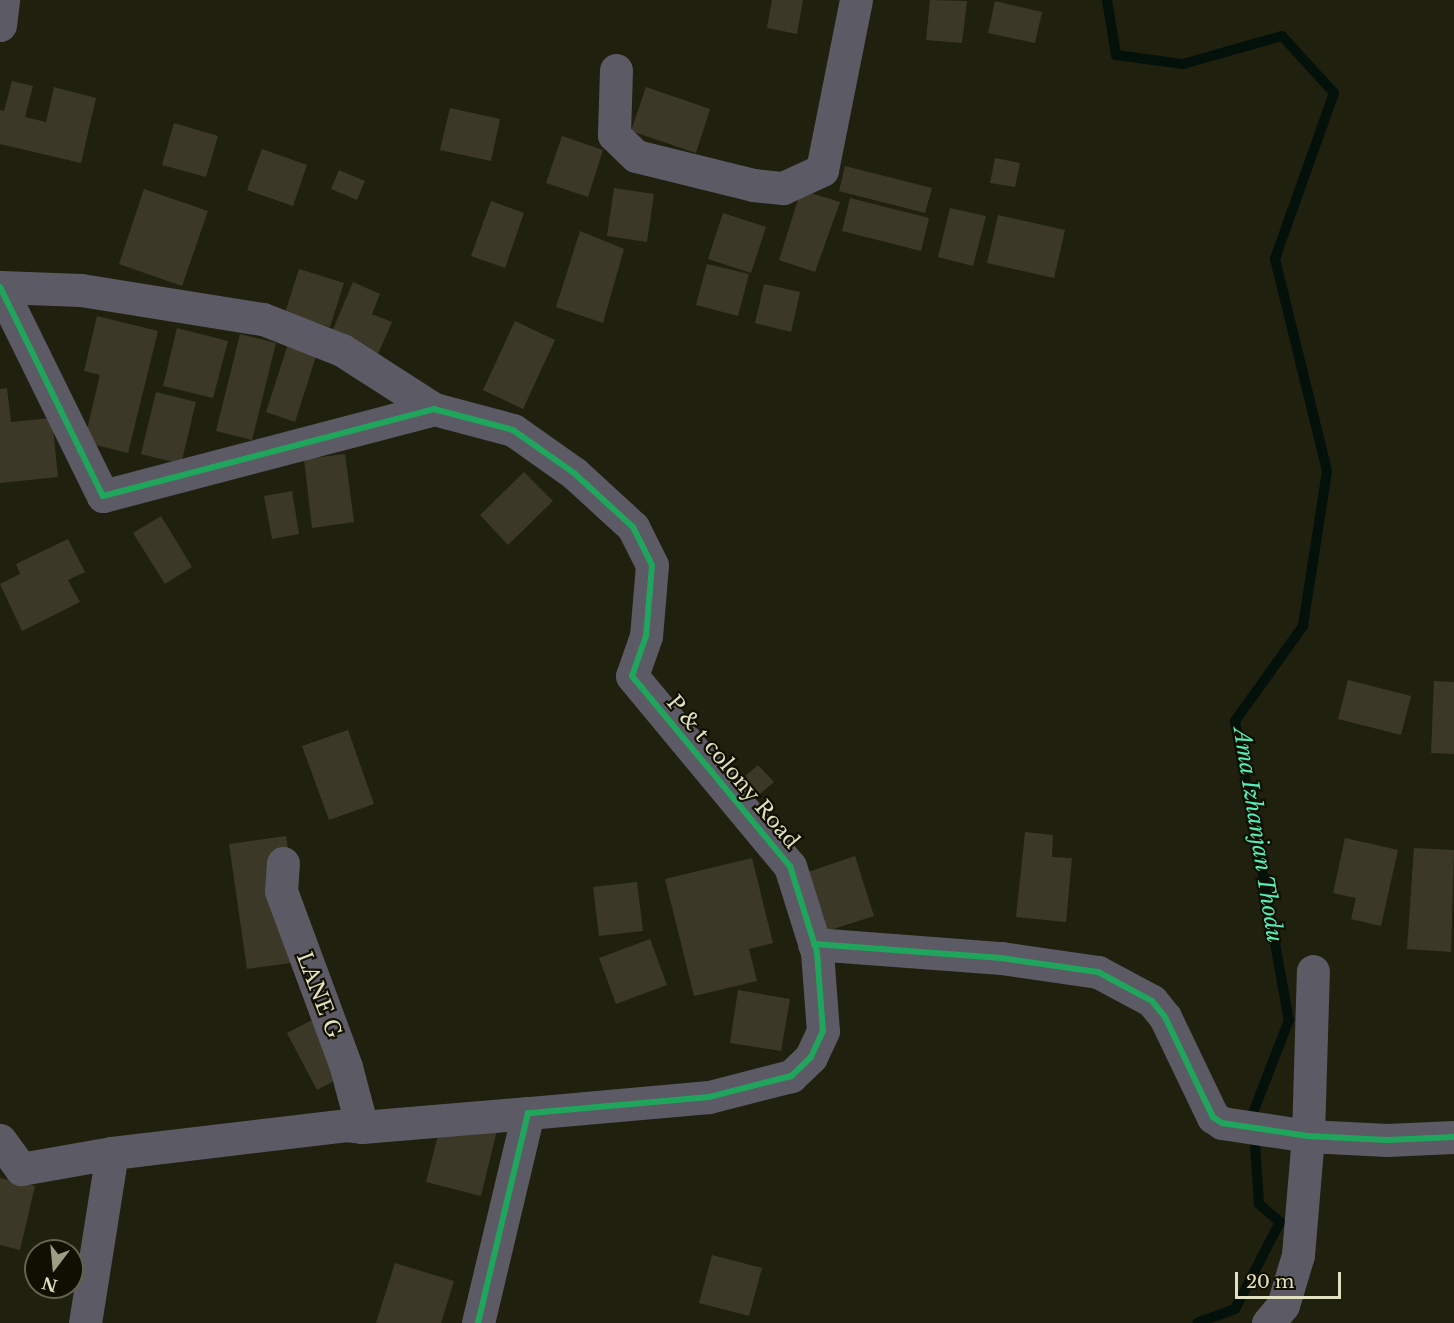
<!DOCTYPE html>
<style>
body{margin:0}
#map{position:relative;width:1454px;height:1323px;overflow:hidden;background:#20200f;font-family:"Libre Baskerville",serif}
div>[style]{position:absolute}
.stream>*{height:10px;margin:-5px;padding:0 5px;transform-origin:5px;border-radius:5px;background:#03110a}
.building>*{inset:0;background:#3b3828}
.minor>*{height:33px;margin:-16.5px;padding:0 16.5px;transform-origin:16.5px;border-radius:16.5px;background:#5c5a64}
.cycleway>*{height:6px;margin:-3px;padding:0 3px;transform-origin:3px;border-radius:3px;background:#20a55d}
span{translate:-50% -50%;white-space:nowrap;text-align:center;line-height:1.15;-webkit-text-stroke:4.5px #100f00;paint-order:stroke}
.street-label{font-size:21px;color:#e1e1c2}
.water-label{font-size:22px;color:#55edbb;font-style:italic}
.north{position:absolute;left:24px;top:1239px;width:60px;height:60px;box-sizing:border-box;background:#100f00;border:2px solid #64634e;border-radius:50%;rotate:196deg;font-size:16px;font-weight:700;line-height:24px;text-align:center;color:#e1e1c2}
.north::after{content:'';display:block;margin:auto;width:21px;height:27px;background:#9d9d83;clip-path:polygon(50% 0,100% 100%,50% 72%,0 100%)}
.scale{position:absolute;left:1235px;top:1272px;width:106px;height:27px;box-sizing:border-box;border:3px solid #e1e1c2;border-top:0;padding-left:8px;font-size:18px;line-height:21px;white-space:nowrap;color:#e1e1c2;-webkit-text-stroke:4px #100f00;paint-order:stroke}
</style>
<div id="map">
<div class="stream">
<div style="left:1107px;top:0;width:56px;rotate:80.7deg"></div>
<div style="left:1116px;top:55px;width:68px;rotate:7.7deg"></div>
<div style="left:1183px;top:64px;width:103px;rotate:-15.8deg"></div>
<div style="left:1282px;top:36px;width:77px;rotate:47.6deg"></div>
<div style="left:1334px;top:93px;width:176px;rotate:109.6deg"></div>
<div style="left:1275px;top:259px;width:218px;rotate:76.2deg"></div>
<div style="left:1327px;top:471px;width:157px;rotate:98.8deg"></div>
<div style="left:1303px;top:626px;width:117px;rotate:125.6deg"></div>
<div style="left:1235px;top:721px;width:304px;rotate:79.8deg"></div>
<div style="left:1289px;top:1020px;width:100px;rotate:111.2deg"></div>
<div style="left:1253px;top:1113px;width:91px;rotate:86.2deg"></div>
<div style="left:1259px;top:1204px;width:28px;rotate:41deg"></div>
<div style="left:1280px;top:1222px;width:98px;rotate:117.3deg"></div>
<div style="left:1235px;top:1309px;width:40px;rotate:159.8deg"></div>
</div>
<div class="building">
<div style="clip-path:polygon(772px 0,803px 0,797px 34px,767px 28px)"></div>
<div style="clip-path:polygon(930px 0,967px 1px,962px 43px,926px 40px)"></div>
<div style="clip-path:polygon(995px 1px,1042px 12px,1035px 43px,988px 33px)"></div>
<div style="clip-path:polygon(12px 81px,33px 86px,25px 117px,46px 122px,54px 87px,96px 98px,81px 163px,0 144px,0 110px,4px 111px)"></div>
<div style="clip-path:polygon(646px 87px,710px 109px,696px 153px,631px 131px)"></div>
<div style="clip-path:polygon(450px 108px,500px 119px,491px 161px,440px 150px)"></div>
<div style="clip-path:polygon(174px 123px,218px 136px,206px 177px,162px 165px)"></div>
<div style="clip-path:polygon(562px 136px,603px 150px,588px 197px,546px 183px)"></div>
<div style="clip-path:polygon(262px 149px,307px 165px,293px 206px,247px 190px)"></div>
<div style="clip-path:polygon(995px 158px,1020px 163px,1015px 187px,990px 183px)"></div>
<div style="clip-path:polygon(845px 166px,932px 188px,925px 213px,839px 191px)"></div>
<div style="clip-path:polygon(339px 170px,365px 181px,357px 200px,331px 189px)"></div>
<div style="clip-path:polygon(614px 188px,654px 194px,647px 242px,607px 236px)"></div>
<div style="clip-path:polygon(144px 189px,208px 211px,182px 286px,119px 264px)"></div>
<div style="clip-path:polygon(801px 190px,840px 202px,815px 272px,779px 260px)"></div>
<div style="clip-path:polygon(850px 198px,929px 218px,921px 251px,842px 231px)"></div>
<div style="clip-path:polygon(491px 201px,524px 213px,505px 268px,471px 256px)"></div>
<div style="clip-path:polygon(950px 208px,986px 216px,973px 266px,938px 257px)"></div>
<div style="clip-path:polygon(723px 213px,766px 227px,751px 273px,708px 259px)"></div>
<div style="clip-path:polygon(998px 215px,1065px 230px,1054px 278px,987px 263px)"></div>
<div style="clip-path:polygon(580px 231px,624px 249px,603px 323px,556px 307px)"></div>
<div style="clip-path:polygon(707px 264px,749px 274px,738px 316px,696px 305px)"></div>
<div style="clip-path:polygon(299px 269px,344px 283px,330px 327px,285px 313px)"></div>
<div style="clip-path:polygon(353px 282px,380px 294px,372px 314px,392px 322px,378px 354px,331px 334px)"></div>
<div style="clip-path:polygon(764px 284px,800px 292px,791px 332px,755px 323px)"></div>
<div style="clip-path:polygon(97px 316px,158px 331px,128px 453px,84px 442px,100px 375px,84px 371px)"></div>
<div style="clip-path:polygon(515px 321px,555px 340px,523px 409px,483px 390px)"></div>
<div style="clip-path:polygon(177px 328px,228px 341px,213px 398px,163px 386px)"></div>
<div style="clip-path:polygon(240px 334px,276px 343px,252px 440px,216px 431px)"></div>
<div style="clip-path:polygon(289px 341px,318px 350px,295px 422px,266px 412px)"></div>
<div style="clip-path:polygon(7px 388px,11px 422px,52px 418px,58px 477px,0 483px,0 389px)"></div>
<div style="clip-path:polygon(156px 392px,196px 402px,181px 464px,141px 454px)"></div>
<div style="clip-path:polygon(345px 454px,354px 522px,312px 528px,304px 459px)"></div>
<div style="clip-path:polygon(524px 472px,553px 501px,508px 545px,480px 515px)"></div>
<div style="clip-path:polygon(292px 491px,299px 534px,272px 539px,264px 496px)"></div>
<div style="clip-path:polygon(161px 516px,192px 567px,165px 584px,133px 533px)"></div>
<div style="clip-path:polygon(68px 539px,85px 572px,68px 580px,80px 602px,22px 631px,0 584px,20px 574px,16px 564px)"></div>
<div style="clip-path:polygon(1348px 680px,1411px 696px,1401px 735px,1338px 719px)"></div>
<div style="clip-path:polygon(1434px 681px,1454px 682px,1454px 754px,1431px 753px)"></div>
<div style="clip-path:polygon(348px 730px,374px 804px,329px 820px,302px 746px)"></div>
<div style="clip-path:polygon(758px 765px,774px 782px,760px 794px,744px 777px)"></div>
<div style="clip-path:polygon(1025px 832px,1053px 835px,1052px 857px,1072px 858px,1066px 922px,1016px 917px)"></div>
<div style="clip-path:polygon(286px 836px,305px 961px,247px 969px,229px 844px)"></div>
<div style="clip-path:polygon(1345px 838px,1398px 850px,1381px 926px,1351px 919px,1356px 898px,1333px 893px)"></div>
<div style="clip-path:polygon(1414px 848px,1454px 850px,1451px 952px,1407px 949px)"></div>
<div style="clip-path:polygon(855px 856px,874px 916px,824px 932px,805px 873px)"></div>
<div style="clip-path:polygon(752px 858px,773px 943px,749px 949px,757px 981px,694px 996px,665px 879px)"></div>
<div style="clip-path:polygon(637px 882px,643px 931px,599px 936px,593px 887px)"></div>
<div style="clip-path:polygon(650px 939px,667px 985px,616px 1004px,599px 958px)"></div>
<div style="clip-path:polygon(738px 990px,790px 999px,781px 1051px,730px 1043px)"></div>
<div style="clip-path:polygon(331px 1010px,361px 1066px,317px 1090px,287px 1033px)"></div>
<div style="clip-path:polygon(443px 1116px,497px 1130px,481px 1196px,426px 1182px)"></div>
<div style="clip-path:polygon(0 1178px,35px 1186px,20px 1250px,0 1245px)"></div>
<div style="clip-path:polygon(712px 1255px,762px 1268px,749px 1316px,699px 1303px)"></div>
<div style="clip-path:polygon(395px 1263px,454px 1281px,441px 1323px,376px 1323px)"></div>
</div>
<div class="minor">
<div style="left:0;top:25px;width:25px;rotate:-83deg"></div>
<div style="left:616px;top:70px;width:65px;rotate:91.8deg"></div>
<div style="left:614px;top:135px;width:30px;rotate:44deg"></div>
<div style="left:636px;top:156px;width:121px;rotate:13.9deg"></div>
<div style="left:753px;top:185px;width:30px;rotate:6deg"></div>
<div style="left:783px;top:188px;width:43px;rotate:-24.8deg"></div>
<div style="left:822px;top:170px;width:173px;rotate:-78.7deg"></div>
<div style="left:0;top:287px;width:233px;rotate:63.8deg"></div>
<div style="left:103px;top:496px;width:342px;rotate:-14.7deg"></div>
<div style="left:434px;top:409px;width:82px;rotate:14.9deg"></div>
<div style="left:513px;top:430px;width:75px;rotate:35.2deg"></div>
<div style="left:574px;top:473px;width:80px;rotate:42.5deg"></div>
<div style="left:633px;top:527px;width:42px;rotate:63.4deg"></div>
<div style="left:652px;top:565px;width:71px;rotate:94.8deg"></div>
<div style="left:646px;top:636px;width:42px;rotate:109.3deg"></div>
<div style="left:632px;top:676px;width:247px;rotate:50.3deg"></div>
<div style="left:790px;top:866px;width:90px;rotate:72.6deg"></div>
<div style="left:817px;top:952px;width:79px;rotate:85.7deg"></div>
<div style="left:823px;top:1031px;width:29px;rotate:115deg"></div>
<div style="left:811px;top:1057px;width:28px;rotate:136deg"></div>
<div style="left:791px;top:1076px;width:85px;rotate:165.6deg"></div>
<div style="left:709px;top:1097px;width:182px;rotate:174.9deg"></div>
<div style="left:528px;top:1113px;width:216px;rotate:103.4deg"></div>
<div style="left:1px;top:287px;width:80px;rotate:2.1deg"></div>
<div style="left:81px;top:290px;width:184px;rotate:9.1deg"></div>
<div style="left:263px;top:319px;width:85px;rotate:21.4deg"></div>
<div style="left:342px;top:350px;width:109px;rotate:32.7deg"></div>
<div style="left:283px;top:863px;width:28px;rotate:94deg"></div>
<div style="left:281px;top:891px;width:188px;rotate:69.7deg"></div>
<div style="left:346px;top:1067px;width:62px;rotate:75.1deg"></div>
<div style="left:814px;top:944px;width:188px;rotate:4.3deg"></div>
<div style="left:1001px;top:958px;width:98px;rotate:8.2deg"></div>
<div style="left:1098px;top:972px;width:61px;rotate:28.2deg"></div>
<div style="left:1152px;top:1001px;width:21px;rotate:51deg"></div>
<div style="left:1165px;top:1017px;width:111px;rotate:64.4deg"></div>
<div style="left:1213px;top:1117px;width:11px;rotate:34deg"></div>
<div style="left:1222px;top:1123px;width:87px;rotate:8.6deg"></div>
<div style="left:1308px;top:1136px;width:79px;rotate:2.9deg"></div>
<div style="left:1387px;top:1140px;width:67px;rotate:-2.6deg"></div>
<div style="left:0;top:1140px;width:36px;rotate:54deg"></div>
<div style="left:21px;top:1169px;width:92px;rotate:-10deg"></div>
<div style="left:85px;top:1323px;width:172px;rotate:-81deg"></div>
<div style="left:112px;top:1153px;width:236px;rotate:-6.8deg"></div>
<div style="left:346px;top:1125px;width:16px;rotate:7deg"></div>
<div style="left:362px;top:1127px;width:167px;rotate:-4.8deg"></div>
<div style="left:1268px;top:1323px;width:23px;rotate:-50deg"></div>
<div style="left:1283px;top:1305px;width:52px;rotate:-73.3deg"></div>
<div style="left:1298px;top:1255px;width:119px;rotate:-85.2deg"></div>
<div style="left:1308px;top:1136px;width:165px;rotate:-88.3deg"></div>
</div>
<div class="cycleway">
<div style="left:0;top:287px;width:233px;rotate:63.8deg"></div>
<div style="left:103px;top:496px;width:342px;rotate:-14.7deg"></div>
<div style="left:434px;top:409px;width:82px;rotate:14.9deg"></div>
<div style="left:513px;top:430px;width:75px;rotate:35.2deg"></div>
<div style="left:574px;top:473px;width:80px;rotate:42.5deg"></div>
<div style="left:633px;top:527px;width:42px;rotate:63.4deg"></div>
<div style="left:652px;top:565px;width:71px;rotate:94.8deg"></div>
<div style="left:646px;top:636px;width:42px;rotate:109.3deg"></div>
<div style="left:632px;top:676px;width:247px;rotate:50.3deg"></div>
<div style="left:790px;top:866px;width:90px;rotate:72.6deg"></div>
<div style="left:817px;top:952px;width:79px;rotate:85.7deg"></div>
<div style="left:823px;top:1031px;width:29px;rotate:115deg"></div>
<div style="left:811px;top:1057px;width:28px;rotate:136deg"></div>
<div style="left:791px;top:1076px;width:85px;rotate:165.6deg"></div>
<div style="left:709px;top:1097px;width:182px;rotate:174.9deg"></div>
<div style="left:528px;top:1113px;width:216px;rotate:103.4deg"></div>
<div style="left:814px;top:944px;width:188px;rotate:4.3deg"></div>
<div style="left:1001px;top:958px;width:98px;rotate:8.2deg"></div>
<div style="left:1098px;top:972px;width:61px;rotate:28.2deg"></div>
<div style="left:1152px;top:1001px;width:21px;rotate:51deg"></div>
<div style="left:1165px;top:1017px;width:111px;rotate:64.4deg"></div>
<div style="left:1213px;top:1117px;width:11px;rotate:34deg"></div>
<div style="left:1222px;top:1123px;width:87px;rotate:8.6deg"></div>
<div style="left:1308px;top:1136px;width:79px;rotate:2.9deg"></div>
<div style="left:1387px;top:1140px;width:67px;rotate:-2.6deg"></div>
</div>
<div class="street-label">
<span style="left:733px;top:772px;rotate:50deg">P &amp; t colony Road</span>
<span style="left:319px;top:995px;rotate:69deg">LANE G</span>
</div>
<div class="water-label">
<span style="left:1258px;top:835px;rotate:81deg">Ama Izhanjan Thodu</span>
</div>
<div class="north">N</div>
<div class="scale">20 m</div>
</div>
